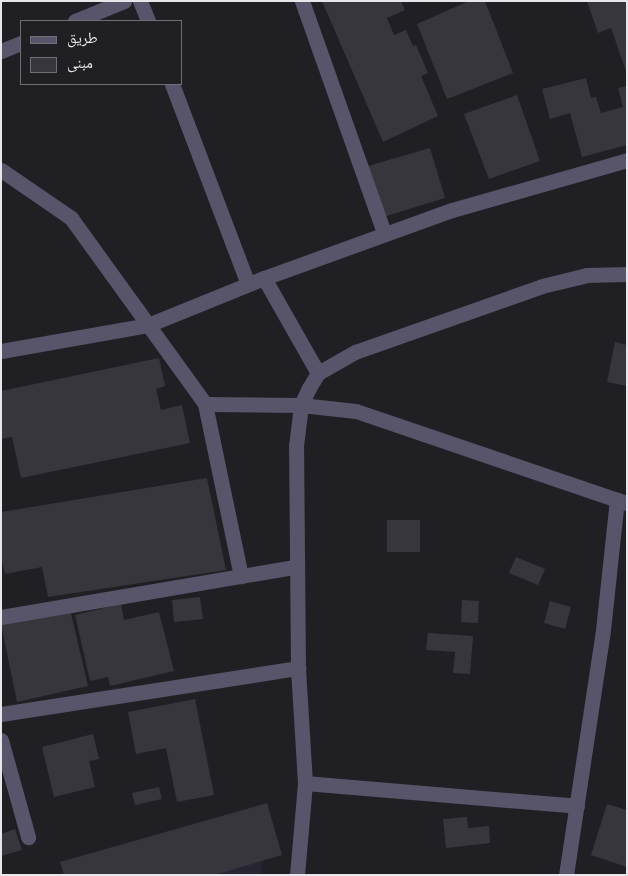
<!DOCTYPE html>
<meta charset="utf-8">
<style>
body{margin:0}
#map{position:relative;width:628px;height:876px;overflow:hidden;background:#201f24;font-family:"Golos Text","Noto Naskh Arabic",sans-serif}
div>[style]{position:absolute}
.built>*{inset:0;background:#272531}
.building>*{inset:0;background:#37363c}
.minor>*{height:15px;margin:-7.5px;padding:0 7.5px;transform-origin:7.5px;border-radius:7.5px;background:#585469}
span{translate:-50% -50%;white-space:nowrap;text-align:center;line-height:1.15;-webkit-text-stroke:4px #201f24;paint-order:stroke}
.frame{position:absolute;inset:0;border:2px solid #e7e6ea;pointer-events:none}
.legend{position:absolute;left:20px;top:20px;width:162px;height:65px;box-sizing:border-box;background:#201f24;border:1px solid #706f73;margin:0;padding:6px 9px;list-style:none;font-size:15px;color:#e7e6ea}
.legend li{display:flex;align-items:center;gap:10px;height:25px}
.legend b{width:25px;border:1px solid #706f73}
</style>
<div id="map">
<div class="built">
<div style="clip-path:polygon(264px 854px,261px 875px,142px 875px)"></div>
</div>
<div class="building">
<div style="clip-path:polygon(322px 1px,401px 1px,405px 10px,387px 18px,394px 35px,406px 30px,413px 46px,416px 45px,428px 73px,421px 76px,438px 116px,383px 142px)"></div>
<div style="clip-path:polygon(469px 1px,485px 1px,513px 73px,447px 99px,417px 24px)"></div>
<div style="clip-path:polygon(587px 1px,627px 1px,627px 74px,611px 28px,598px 33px)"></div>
<div style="clip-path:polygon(586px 78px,591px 98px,596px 97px,601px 113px,623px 107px,618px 88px,627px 86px,627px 145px,582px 157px,570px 113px,550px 119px,542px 89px)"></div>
<div style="clip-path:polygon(517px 95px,540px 161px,489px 179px,464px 114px)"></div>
<div style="clip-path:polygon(430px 148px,445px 198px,383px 217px,368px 166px)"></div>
<div style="clip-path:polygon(615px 342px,627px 345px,627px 386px,607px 382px)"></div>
<div style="clip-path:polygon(159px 358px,165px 386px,156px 389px,161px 410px,182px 405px,190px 443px,21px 478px,12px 437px,1px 439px,1px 391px)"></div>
<div style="clip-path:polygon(207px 478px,226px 570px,48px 597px,42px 567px,5px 574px,1px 558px,1px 512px)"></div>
<div style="clip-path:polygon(387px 520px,420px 520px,420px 552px,387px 552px)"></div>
<div style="clip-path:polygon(516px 557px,545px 569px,538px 585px,509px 573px)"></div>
<div style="clip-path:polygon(200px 597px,203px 619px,174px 622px,172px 600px)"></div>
<div style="clip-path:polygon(462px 600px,479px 601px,478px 623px,461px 622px)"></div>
<div style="clip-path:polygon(550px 601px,571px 607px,565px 629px,544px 623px)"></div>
<div style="clip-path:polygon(121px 604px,124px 620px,159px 612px,174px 671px,110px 686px,108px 677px,90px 681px,75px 615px)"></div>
<div style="clip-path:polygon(70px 609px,88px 686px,17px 702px,1px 624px)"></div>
<div style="clip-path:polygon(428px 633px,473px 636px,470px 674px,453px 673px,455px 652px,426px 650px)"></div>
<div style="clip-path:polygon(195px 699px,214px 795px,177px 802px,166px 748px,136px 754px,128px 712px)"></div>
<div style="clip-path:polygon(93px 734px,99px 759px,89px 761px,95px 787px,54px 797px,42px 747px)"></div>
<div style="clip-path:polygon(159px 787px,162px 799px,135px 805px,132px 793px)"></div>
<div style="clip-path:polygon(267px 803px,282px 855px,214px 875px,64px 875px,60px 862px)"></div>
<div style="clip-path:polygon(607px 804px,627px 810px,627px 867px,591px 855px)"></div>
<div style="clip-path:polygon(467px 817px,468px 828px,489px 826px,490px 843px,446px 848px,443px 819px)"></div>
<div style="clip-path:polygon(15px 829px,22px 850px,1px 856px,1px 834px)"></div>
</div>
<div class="minor">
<div style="left:140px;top:1px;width:22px;rotate:68deg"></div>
<div style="left:302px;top:1px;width:246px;rotate:70.5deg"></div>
<div style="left:75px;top:21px;width:53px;rotate:-22.2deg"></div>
<div style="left:1px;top:51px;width:22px;rotate:-22deg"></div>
<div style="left:172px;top:84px;width:214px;rotate:69.2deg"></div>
<div style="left:1px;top:170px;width:85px;rotate:34.4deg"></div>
<div style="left:71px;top:218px;width:229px;rotate:54.2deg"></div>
<div style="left:205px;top:404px;width:176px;rotate:78.2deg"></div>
<div style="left:264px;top:278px;width:109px;rotate:60.4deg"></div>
<div style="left:1px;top:351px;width:149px;rotate:-10deg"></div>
<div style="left:148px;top:325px;width:125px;rotate:-22.1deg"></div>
<div style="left:264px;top:278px;width:200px;rotate:-19.9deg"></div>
<div style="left:452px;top:210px;width:182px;rotate:-15.9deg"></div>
<div style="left:205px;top:404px;width:96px;rotate:0.6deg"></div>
<div style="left:301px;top:405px;width:55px;rotate:6.2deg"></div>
<div style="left:356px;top:411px;width:286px;rotate:18.8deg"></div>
<div style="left:1px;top:617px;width:298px;rotate:-9.7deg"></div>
<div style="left:1px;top:714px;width:301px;rotate:-8.8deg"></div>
<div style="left:1px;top:740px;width:101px;rotate:74.4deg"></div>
<div style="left:305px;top:783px;width:273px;rotate:4.8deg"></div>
<div style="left:297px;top:875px;width:92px;rotate:-85deg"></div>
<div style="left:305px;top:783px;width:115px;rotate:-93.5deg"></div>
<div style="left:298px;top:668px;width:222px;rotate:-90.5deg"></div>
<div style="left:296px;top:446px;width:41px;rotate:-83deg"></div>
<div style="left:301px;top:405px;width:19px;rotate:-65deg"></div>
<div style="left:309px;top:388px;width:17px;rotate:-59deg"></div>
<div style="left:318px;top:373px;width:43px;rotate:-29.6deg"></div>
<div style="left:355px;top:352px;width:198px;rotate:-19.4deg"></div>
<div style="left:542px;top:286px;width:46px;rotate:-13.7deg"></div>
<div style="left:587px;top:275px;width:40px;rotate:-1.4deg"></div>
<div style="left:566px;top:875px;width:248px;rotate:-81.4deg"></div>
<div style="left:603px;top:630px;width:131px;rotate:-83.9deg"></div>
</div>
<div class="frame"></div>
<ul class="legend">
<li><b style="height:6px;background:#585469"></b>طريق</li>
<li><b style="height:14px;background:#37363c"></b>مبنى</li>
</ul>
</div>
